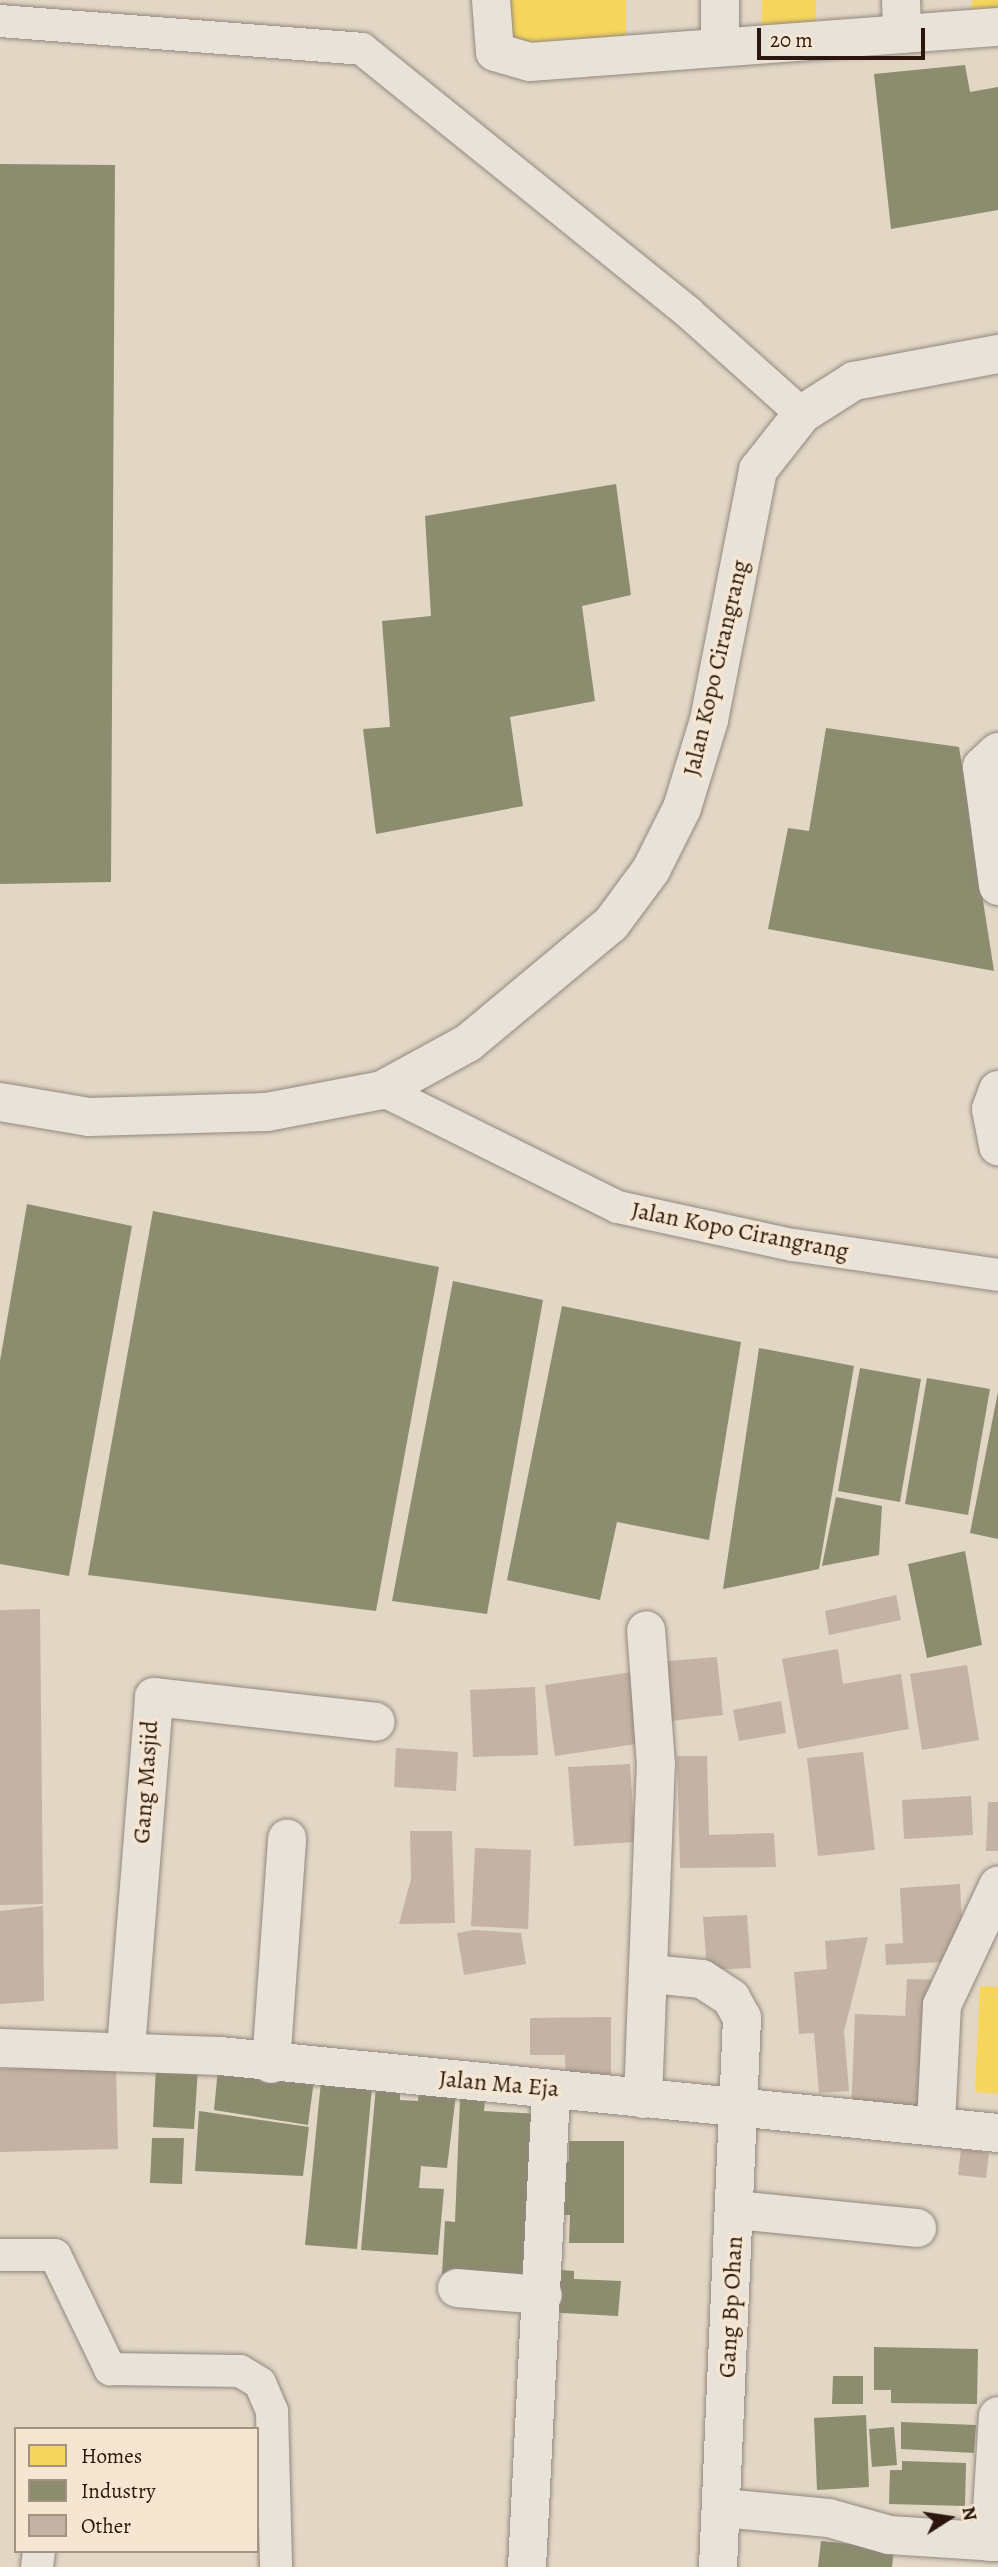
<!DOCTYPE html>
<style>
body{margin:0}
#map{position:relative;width:998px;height:2567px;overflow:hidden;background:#e2d6c5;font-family:Alegreya,serif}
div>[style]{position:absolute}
.homes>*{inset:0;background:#f6d55c}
.industry>*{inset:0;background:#8c8c6e}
.building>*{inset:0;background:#c4b2a4}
.roads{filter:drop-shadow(0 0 2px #92887e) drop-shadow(0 0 2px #92887e)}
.lane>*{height:32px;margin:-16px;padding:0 16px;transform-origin:16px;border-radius:16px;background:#e8e2d9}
.street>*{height:38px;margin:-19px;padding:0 19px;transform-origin:19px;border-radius:19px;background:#e8e2d9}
span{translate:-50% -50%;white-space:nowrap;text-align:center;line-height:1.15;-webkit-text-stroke:7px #f5e6d1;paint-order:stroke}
.street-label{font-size:24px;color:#2b160d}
.legend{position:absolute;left:14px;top:2427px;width:245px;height:126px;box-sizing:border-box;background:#f5e6d1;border:2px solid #a49383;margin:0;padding:9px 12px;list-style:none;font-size:21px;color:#2b160d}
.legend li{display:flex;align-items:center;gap:14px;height:35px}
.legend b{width:35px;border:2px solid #a49383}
.north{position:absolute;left:914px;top:2483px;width:70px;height:70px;-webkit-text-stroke:5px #f5e6d1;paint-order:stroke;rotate:78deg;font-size:19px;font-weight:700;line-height:28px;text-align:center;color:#2b160d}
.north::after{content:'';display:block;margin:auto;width:24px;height:32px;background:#2b160d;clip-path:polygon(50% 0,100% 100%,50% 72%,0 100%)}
.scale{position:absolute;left:757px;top:28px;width:168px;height:32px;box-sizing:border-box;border:4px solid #2b160d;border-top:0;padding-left:9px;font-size:21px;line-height:24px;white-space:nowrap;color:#2b160d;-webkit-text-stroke:5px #f5e6d1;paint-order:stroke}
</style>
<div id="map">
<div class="homes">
<div style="clip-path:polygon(505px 0,626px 0,626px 44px,503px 42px)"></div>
<div style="clip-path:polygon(762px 0,816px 0,815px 31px,761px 30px)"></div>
<div style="clip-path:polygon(972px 0,998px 0,998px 18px,971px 17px)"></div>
<div style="clip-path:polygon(980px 1986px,998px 1987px,998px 2094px,975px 2092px)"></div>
</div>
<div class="industry">
<div style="clip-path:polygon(965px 65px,970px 92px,998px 87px,998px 210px,891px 229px,874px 74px)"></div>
<div style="clip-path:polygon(0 164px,115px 165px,111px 882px,0 884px)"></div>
<div style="clip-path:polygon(616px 484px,631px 595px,582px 606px,595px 701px,510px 717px,523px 806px,376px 834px,363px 729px,390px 727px,382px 621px,431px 616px,425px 516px)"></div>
<div style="clip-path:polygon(826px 728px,959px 747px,994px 971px,768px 929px,788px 828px,809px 831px)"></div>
<div style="clip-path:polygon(27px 1204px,132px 1226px,69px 1576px,0 1564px,0 1361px)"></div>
<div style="clip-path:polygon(153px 1211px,439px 1267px,376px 1611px,88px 1575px)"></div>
<div style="clip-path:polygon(453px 1281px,543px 1300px,487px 1614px,392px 1601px)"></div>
<div style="clip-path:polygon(562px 1306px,741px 1342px,709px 1540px,617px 1522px,600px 1600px,507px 1580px)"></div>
<div style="clip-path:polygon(759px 1348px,854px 1366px,819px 1569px,723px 1589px)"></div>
<div style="clip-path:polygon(860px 1368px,921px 1379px,900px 1502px,838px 1491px)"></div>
<div style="clip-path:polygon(927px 1378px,990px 1389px,968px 1515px,905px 1504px)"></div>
<div style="clip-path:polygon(998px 1392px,998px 1539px,970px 1533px)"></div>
<div style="clip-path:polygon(836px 1497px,882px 1506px,879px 1555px,822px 1566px)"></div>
<div style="clip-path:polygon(965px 1551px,982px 1645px,927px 1658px,908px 1564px)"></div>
<div style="clip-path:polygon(156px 2066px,198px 2068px,194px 2129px,153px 2127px)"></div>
<div style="clip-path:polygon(218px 2069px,314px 2080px,308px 2125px,214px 2110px)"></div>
<div style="clip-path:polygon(321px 2081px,372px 2087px,357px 2249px,305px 2245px)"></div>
<div style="clip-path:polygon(376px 2087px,400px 2089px,400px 2100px,418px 2101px,419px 2091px,456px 2095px,447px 2168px,421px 2166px,419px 2188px,444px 2189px,438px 2255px,361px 2250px)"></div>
<div style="clip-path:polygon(460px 2098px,485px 2099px,484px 2111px,539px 2114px,530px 2291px,442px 2274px,445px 2221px,455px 2222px)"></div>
<div style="clip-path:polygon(199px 2111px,309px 2127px,303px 2176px,195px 2171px)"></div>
<div style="clip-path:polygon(152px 2138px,184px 2138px,182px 2184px,150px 2183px)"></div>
<div style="clip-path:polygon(569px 2141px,624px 2141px,624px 2243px,569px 2243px,570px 2215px,550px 2215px,551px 2161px,569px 2161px)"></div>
<div style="clip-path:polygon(548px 2269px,574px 2271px,574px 2279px,621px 2281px,618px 2316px,544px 2312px)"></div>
<div style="clip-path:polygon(874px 2347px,978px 2349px,977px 2404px,891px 2403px,891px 2390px,874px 2390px)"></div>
<div style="clip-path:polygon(833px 2376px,863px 2376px,863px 2404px,832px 2404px)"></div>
<div style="clip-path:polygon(866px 2415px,869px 2487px,817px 2490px,814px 2418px)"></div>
<div style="clip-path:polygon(901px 2422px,976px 2425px,974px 2453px,901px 2449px)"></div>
<div style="clip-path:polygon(894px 2427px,897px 2465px,872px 2467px,869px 2429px)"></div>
<div style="clip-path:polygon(902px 2461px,966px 2463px,965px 2506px,889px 2504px,890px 2470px,902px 2470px)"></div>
<div style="clip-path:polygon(821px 2541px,894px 2548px,892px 2567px,818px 2567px)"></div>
</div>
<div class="building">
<div style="clip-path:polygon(896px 1595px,901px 1620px,829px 1635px,825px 1611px)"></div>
<div style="clip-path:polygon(40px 1609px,43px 1904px,0 1905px,0 1610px)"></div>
<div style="clip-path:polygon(838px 1649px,843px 1684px,901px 1674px,909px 1729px,798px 1749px,782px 1659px)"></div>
<div style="clip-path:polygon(717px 1657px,723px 1715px,662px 1722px,657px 1662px)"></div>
<div style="clip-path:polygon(967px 1665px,979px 1740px,922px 1750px,910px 1674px)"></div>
<div style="clip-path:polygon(632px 1672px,643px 1743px,555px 1756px,545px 1685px)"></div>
<div style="clip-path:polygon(535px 1687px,538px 1755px,473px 1757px,470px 1690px)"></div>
<div style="clip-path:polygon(781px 1701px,786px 1733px,739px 1741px,733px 1710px)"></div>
<div style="clip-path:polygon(396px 1748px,458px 1752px,456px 1791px,394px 1787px)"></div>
<div style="clip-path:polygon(863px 1752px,875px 1850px,818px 1856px,807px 1758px)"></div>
<div style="clip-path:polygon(677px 1756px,707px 1756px,709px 1835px,774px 1833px,776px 1867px,680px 1868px)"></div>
<div style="clip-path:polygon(630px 1764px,635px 1842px,574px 1846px,568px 1767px)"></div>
<div style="clip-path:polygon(971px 1796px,973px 1835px,904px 1839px,902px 1800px)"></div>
<div style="clip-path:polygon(988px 1802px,998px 1802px,998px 1851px,986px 1851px)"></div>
<div style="clip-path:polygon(410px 1831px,452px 1831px,455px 1923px,399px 1924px,411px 1879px)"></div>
<div style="clip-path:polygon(475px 1848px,531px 1850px,528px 1929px,471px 1926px)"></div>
<div style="clip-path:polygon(960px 1884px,964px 1961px,886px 1965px,885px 1944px,903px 1943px,900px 1888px)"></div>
<div style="clip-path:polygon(43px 1906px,44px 2001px,0 2004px,0 1911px)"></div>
<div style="clip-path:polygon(747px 1915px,751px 1968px,707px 1970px,703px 1917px)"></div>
<div style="clip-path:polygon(475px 1930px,521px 1933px,526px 1964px,464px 1975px,457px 1933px)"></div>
<div style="clip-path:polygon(868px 1937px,844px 2031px,849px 2091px,819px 2093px,814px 2033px,799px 2034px,794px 1972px,827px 1969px,825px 1941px)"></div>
<div style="clip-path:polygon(907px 1979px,940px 1980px,934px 2120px,851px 2116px,855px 2014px,905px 2016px)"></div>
<div style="clip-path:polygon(611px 2017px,611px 2084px,566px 2085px,565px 2055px,530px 2055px,530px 2018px)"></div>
<div style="clip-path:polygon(116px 2065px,118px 2149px,0 2152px,0 2069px)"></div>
<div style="clip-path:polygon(961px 2149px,989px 2153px,986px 2178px,958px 2175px)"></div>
</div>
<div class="roads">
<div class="lane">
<div style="left:0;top:21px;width:363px;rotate:4.4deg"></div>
<div style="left:362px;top:49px;width:420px;rotate:38.9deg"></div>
<div style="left:689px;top:313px;width:152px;rotate:41.8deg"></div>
<div style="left:382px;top:1090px;width:263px;rotate:26.4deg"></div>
<div style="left:618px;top:1207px;width:179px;rotate:12.3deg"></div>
<div style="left:793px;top:1245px;width:207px;rotate:8.3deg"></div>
<div style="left:0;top:2255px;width:55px"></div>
<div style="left:55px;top:2255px;width:127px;rotate:64.2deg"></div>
<div style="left:110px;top:2369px;width:130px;rotate:0.9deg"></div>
<div style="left:240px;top:2371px;width:23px;rotate:31deg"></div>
<div style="left:260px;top:2383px;width:30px;rotate:67deg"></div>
<div style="left:272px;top:2411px;width:156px;rotate:88.5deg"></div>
<div style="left:37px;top:2567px;width:16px;rotate:-83deg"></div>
</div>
<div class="street">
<div style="left:491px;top:0;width:52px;rotate:85.6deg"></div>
<div style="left:495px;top:52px;width:36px;rotate:16deg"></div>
<div style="left:530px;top:62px;width:469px;rotate:-4.3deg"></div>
<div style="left:901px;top:0;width:34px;rotate:88deg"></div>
<div style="left:720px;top:47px;width:47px;rotate:-90deg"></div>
<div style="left:998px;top:752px;width:22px;rotate:137deg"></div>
<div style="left:982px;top:767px;width:120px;rotate:82.3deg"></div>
<div style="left:998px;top:1090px;width:20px;rotate:110deg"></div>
<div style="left:991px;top:1109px;width:38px;rotate:79deg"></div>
<div style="left:0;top:1102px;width:90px;rotate:9.6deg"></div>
<div style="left:89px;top:1117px;width:178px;rotate:-1.6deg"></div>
<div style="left:267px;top:1112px;width:117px;rotate:-10.8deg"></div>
<div style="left:382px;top:1090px;width:98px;rotate:-28.7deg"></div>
<div style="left:468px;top:1043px;width:186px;rotate:-39.8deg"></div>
<div style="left:611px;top:924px;width:67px;rotate:-53.5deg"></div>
<div style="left:651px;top:870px;width:69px;rotate:-63.4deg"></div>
<div style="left:682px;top:808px;width:92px;rotate:-72.9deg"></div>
<div style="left:709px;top:720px;width:255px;rotate:-78.9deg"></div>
<div style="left:758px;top:470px;width:71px;rotate:-51.8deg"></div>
<div style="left:802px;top:414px;width:62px;rotate:-32.4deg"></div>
<div style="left:854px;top:381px;width:147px;rotate:-10.6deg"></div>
<div style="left:651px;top:1974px;width:51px;rotate:5.6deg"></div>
<div style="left:702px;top:1979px;width:35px;rotate:33deg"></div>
<div style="left:731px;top:1998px;width:23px;rotate:61deg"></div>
<div style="left:742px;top:2018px;width:550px;rotate:92.5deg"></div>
<div style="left:0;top:2048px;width:220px;rotate:2.1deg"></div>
<div style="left:220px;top:2056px;width:782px;rotate:5.65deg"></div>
<div style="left:126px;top:2048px;width:352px;rotate:-85.4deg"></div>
<div style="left:154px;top:1697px;width:223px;rotate:6.4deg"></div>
<div style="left:271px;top:2064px;width:226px;rotate:-85.9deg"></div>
<div style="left:643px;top:2099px;width:334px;rotate:-87.8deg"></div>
<div style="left:656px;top:1765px;width:135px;rotate:-94.2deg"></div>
<div style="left:936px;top:2123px;width:118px;rotate:-87.1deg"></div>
<div style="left:942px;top:2005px;width:132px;rotate:-64.8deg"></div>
<div style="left:736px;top:2210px;width:182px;rotate:5.7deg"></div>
<div style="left:457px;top:2288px;width:86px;rotate:4.7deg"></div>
<div style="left:723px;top:2508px;width:106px;rotate:5.4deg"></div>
<div style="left:829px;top:2518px;width:62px;rotate:15.8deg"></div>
<div style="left:889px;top:2535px;width:109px;rotate:3.7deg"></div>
<div style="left:990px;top:2542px;width:126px;rotate:-86.4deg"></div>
<div style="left:527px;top:2567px;width:479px;rotate:-87.1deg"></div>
</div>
</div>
<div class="street-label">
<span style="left:716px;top:668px;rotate:-77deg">Jalan Kopo Cirangrang</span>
<span style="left:740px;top:1231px;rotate:11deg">Jalan Kopo Cirangrang</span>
<span style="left:146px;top:1782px;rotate:-86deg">Gang Masjid</span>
<span style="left:499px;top:2084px;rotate:5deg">Jalan Ma Eja</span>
<span style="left:731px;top:2307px;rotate:-87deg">Gang Bp Ohan</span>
</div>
<ul class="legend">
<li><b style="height:19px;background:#f6d55c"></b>Homes</li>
<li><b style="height:19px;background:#8c8c6e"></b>Industry</li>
<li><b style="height:19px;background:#c4b2a4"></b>Other</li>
</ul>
<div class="north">N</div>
<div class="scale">20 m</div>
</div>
